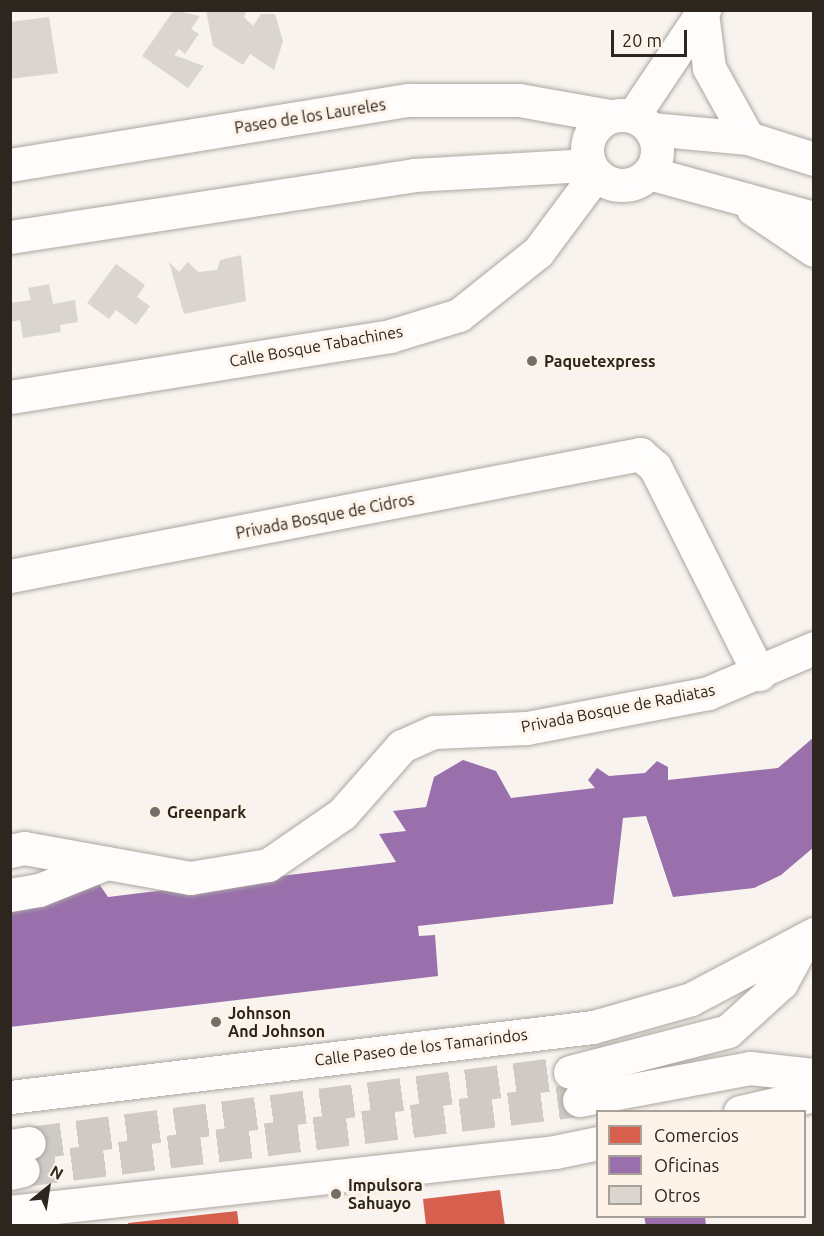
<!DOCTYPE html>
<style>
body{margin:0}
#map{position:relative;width:824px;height:1236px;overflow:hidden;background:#f8f3ee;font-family:Ubuntu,sans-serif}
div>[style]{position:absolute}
.shops>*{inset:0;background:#d6604d}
.offices>*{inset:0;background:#9970ab}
.building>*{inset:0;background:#dbd5d0}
.minor-tunnel>*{height:33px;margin-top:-16.5px;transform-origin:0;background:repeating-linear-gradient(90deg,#cfcac5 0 33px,transparent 0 49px)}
.roads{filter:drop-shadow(0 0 2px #aba6a0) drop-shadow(0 0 2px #aba6a0)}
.minor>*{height:33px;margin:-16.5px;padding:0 16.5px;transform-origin:16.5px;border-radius:16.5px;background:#fefdfc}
.major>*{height:33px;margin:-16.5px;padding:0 16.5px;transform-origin:16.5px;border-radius:16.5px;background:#fefdfc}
.major>.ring{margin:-16.5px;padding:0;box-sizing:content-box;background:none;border:33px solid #fefdfc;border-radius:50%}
.dots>*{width:16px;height:16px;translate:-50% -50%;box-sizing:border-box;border:3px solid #fdf3e9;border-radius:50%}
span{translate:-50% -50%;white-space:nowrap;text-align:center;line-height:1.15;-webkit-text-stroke:6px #fdf3e9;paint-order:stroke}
.street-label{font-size:16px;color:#2c261f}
.poi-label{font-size:16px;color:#2c261f;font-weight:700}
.left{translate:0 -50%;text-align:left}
.frame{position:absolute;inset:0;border:12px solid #2c261f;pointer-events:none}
.legend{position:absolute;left:596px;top:1110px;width:210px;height:108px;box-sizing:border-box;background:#fdf3e9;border:2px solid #a9a198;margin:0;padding:8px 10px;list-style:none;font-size:18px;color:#2c261f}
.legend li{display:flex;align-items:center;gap:12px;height:30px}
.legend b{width:30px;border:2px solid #a9a198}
.north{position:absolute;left:18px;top:1158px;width:60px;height:60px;-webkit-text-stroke:4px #fdf3e9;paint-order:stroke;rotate:30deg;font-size:16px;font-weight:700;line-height:24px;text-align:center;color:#2c261f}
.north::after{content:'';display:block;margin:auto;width:21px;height:27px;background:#2c261f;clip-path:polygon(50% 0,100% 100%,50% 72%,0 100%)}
.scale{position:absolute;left:611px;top:30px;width:76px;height:27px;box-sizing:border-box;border:3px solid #2c261f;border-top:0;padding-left:8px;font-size:18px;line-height:21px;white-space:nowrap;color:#2c261f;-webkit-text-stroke:4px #fdf3e9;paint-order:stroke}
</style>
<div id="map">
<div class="shops">
<div style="clip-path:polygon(500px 1190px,505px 1226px,426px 1226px,423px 1199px)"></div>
<div style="clip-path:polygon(237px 1211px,239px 1226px,129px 1226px,128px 1223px)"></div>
</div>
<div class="offices">
<div style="clip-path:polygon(814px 737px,814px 847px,781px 875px,754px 888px,673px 897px,646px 816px,623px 818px,613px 904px,418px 926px,419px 936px,435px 935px,438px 976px,10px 1027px,10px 909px,97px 881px,108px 897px,396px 862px,379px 834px,406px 831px,393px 811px,426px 807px,434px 777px,463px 760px,496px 771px,511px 798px,595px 788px,588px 780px,597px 768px,609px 776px,645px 773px,657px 761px,668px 767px,668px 780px,778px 768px)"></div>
<div style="clip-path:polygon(644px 1216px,705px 1216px,706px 1226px,646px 1226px)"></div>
</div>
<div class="building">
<div style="clip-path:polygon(174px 10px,200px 16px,191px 29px,199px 34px,185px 54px,179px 49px,174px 55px,204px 66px,188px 88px,142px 56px)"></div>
<div style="clip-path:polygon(206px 10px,247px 10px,244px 17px,253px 26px,261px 14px,275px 14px,283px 41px,274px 70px,250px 54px,243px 65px,213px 46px)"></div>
<div style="clip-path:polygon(49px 17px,58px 73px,10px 79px,10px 22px)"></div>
<div style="clip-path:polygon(241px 255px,246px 301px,184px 314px,169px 262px,179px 272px,188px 262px,198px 272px,217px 270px,220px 260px)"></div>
<div style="clip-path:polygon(116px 264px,145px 285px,137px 297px,150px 306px,136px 325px,116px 310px,109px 319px,87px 303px)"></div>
<div style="clip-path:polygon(49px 284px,53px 304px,75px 300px,78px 322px,60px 325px,61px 332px,23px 338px,20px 320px,10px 322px,10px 303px,31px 300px,28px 288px)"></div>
</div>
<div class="minor-tunnel">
<div style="left:29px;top:1143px;width:546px;rotate:-7.48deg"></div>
<div style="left:23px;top:1170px;width:560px;rotate:-7.18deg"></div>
</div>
<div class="roads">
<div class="minor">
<div style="left:633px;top:116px;width:128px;rotate:-56.2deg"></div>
<div style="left:10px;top:397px;width:385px;rotate:-9.1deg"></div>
<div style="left:390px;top:336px;width:72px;rotate:-16.9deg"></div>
<div style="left:459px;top:315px;width:101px;rotate:-38.6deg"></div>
<div style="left:538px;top:252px;width:97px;rotate:-53.4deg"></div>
<div style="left:10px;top:576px;width:642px;rotate:-10.96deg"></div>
<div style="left:640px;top:454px;width:20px;rotate:41deg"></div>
<div style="left:655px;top:467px;width:232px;rotate:63.3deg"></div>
<div style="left:10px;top:851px;width:14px;rotate:-12deg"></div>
<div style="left:24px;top:848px;width:169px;rotate:10.2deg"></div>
<div style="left:190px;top:878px;width:79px;rotate:-9.5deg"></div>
<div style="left:268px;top:865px;width:90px;rotate:-34.6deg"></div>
<div style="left:342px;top:814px;width:91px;rotate:-48.6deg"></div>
<div style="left:402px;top:746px;width:35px;rotate:-24deg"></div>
<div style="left:434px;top:732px;width:93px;rotate:-2.5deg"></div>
<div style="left:527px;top:728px;width:184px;rotate:-10.9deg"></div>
<div style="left:708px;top:693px;width:115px;rotate:-23deg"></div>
<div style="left:10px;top:895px;width:29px;rotate:-10deg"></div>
<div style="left:39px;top:890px;width:73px;rotate:-21.7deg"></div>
<div style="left:570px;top:1072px;width:163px;rotate:-14.5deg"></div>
<div style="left:728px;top:1031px;width:72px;rotate:-42.2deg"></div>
<div style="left:781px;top:983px;width:50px;rotate:-61.4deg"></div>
<div style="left:10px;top:1097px;width:587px;rotate:-6.85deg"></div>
<div style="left:593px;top:1027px;width:102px;rotate:-15.9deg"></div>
<div style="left:691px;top:999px;width:139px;rotate:-27.9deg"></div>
<div style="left:579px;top:1100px;width:174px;rotate:-10.6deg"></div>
<div style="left:750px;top:1068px;width:64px;rotate:6.2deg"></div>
<div style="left:740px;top:1112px;width:76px;rotate:-12.9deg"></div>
<div style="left:10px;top:1146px;width:19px;rotate:-9deg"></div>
<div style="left:10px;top:1173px;width:13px;rotate:-13deg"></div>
<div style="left:10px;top:1212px;width:548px;rotate:-6.28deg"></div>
<div style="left:555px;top:1152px;width:44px;rotate:-11.8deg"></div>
</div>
<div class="major">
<div style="left:702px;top:13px;width:55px;rotate:82.7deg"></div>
<div style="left:709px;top:68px;width:80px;rotate:60.9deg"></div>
<div class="ring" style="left:587px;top:115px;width:37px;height:37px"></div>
<div style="left:651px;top:129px;width:97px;rotate:5.3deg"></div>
<div style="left:748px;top:138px;width:69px;rotate:17.7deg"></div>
<div style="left:10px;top:165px;width:404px;rotate:-9.3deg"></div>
<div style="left:409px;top:100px;width:110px"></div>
<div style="left:519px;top:100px;width:92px;rotate:10deg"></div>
<div style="left:649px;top:173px;width:171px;rotate:15.3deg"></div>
<div style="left:753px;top:209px;width:73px;rotate:33.9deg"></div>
<div style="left:10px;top:237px;width:409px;rotate:-8.7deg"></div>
<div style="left:414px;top:175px;width:176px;rotate:-3.3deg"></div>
</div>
</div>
<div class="dots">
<div style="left:532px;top:361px;background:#736e67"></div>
<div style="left:155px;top:812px;background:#736e67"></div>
<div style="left:216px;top:1022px;background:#736e67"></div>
<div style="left:336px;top:1194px;background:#736e67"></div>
</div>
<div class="street-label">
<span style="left:310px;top:116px;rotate:-9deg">Paseo de los Laureles</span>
<span style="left:316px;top:346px;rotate:-10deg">Calle Bosque Tabachines</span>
<span style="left:325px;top:516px;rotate:-11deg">Privada Bosque de Cidros</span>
<span style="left:618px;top:708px;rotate:-11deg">Privada Bosque de Radiatas</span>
<span style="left:421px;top:1047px;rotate:-7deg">Calle Paseo de los Tamarindos</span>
</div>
<div class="poi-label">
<span class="left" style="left:544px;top:361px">Paquetexpress</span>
<span class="left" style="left:167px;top:812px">Greenpark</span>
<span class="left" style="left:228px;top:1022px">Johnson<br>And Johnson</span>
<span class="left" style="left:348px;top:1194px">Impulsora<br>Sahuayo</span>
</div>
<div class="frame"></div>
<ul class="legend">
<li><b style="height:16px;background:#d6604d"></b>Comercios</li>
<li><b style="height:16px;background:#9970ab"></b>Oficinas</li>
<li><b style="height:16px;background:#dbd5d0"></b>Otros</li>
</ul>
<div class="north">N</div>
<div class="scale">20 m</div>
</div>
